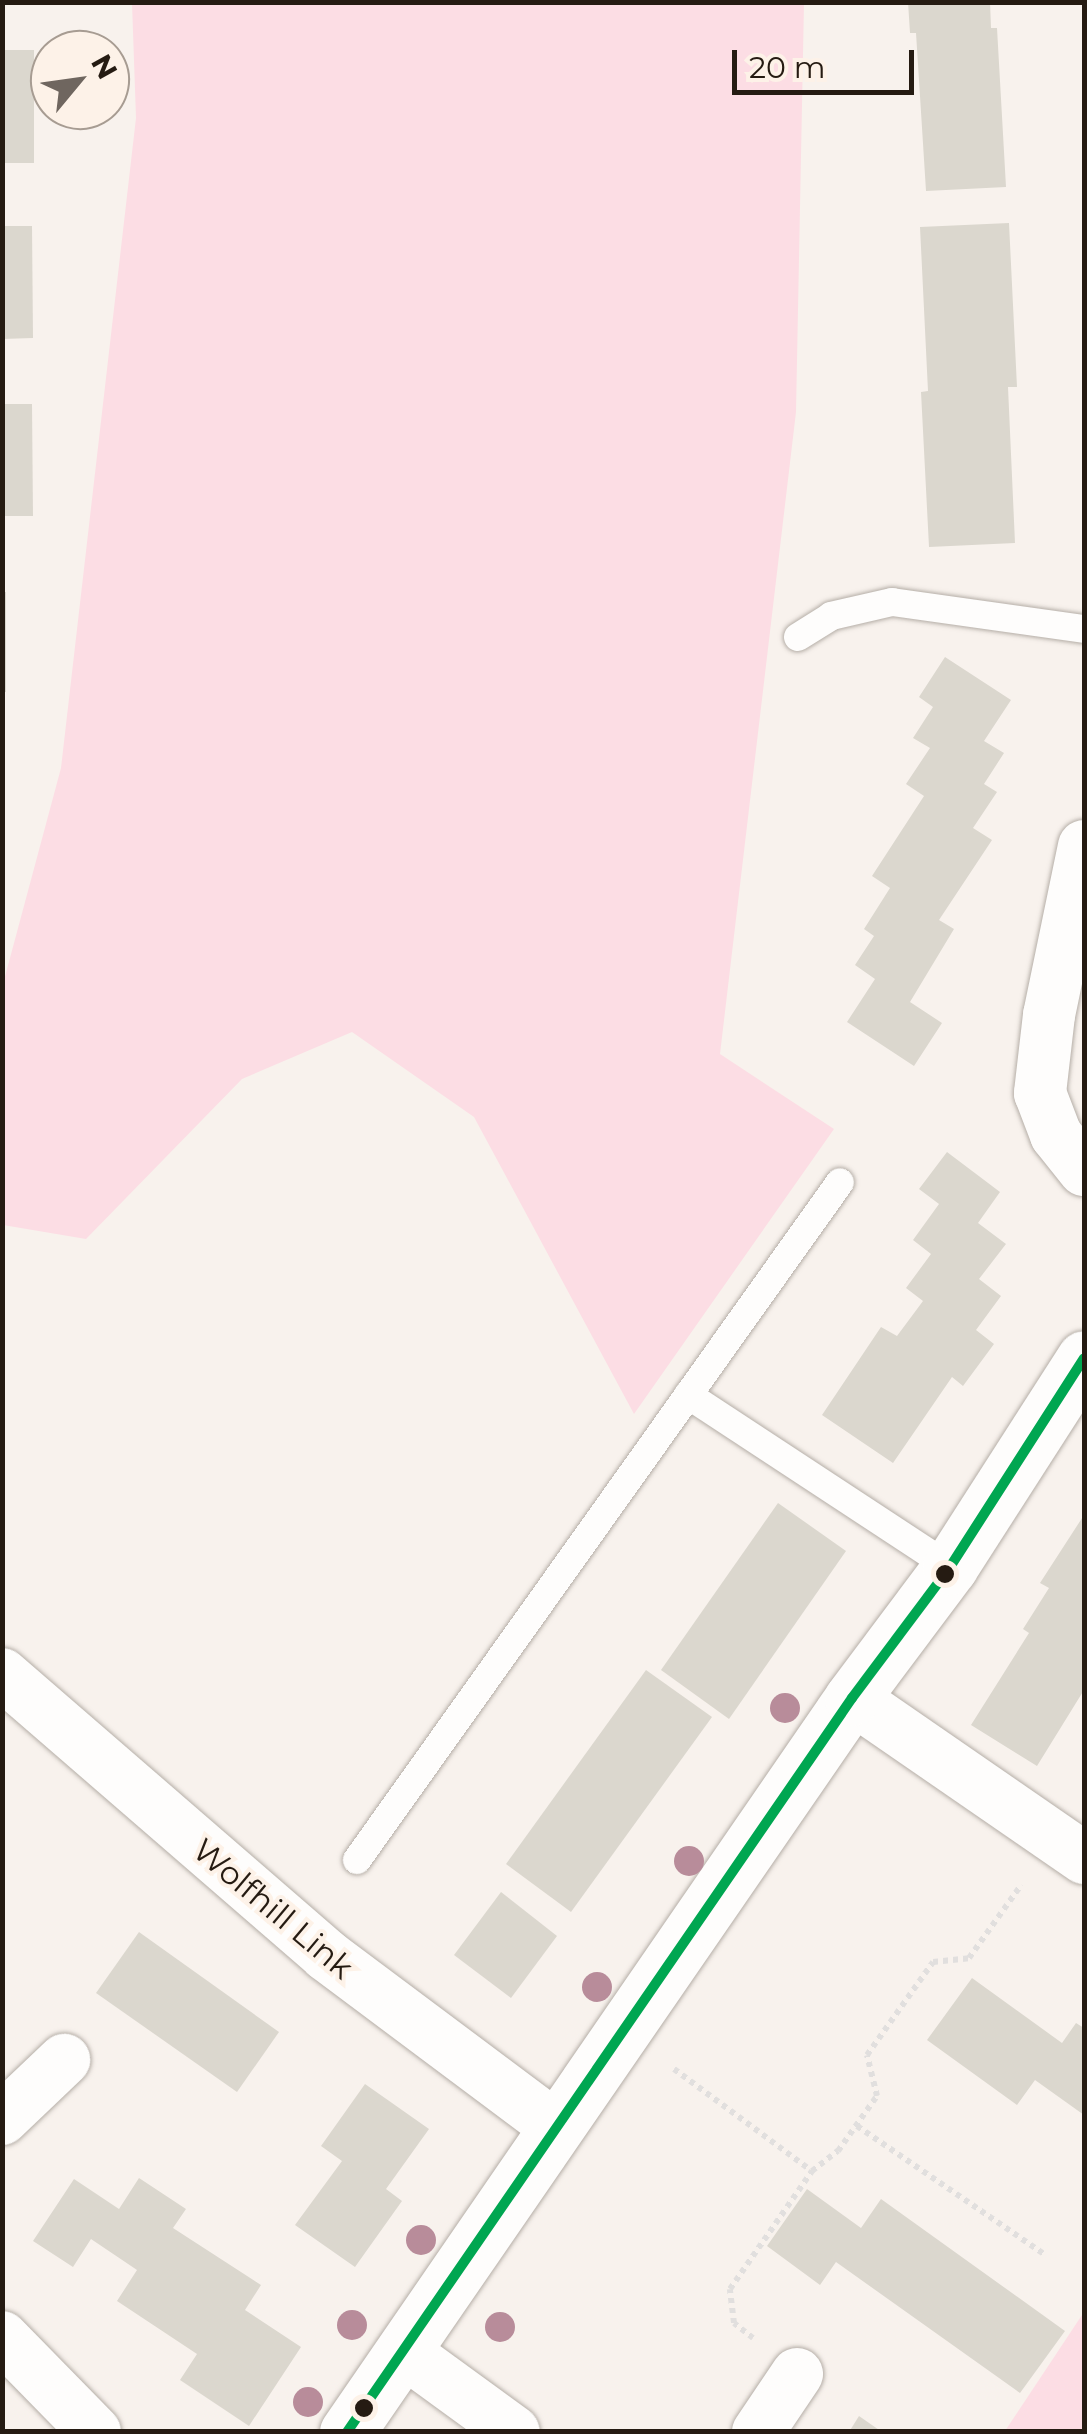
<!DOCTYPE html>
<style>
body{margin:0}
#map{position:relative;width:1087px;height:2434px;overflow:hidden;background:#f8f2ed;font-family:Montserrat,sans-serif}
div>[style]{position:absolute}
.green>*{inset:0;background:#fcdde4}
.building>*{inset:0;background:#dbd7ce}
.path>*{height:6px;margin-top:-3px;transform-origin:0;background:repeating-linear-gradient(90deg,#e1dfde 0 5px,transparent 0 10px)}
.roads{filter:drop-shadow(0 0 2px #b5aea7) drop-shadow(0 0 2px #b5aea7)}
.lane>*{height:28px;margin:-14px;padding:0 14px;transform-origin:14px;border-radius:14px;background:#fefdfc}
.street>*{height:52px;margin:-26px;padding:0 26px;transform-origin:26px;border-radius:26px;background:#fefdfc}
.secondary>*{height:55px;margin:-27.5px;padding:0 27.5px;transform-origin:27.5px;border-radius:27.5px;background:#fefdfc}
.bus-1>*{height:10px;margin:-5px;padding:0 5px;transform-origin:5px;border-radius:5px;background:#00a651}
.trees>*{width:30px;height:30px;margin:-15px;border-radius:50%;background:#b88c9a}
.dots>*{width:28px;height:28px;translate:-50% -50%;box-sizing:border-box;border:5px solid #fdf2e8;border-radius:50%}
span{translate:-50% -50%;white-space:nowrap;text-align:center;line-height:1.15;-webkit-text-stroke:8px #fdf2e8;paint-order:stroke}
.street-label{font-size:32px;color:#251b12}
.frame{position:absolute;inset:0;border:5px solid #251b12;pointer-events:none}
.north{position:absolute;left:30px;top:30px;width:100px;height:100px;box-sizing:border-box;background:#fdf2e8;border:2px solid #a79c92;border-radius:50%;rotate:61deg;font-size:28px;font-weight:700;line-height:40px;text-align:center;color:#251b12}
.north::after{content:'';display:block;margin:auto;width:35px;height:45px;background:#6f665f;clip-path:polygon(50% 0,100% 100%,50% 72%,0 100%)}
.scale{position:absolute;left:732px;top:50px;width:182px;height:45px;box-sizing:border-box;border:5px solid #251b12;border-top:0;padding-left:12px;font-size:30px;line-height:35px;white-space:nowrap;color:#251b12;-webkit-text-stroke:8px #fdf2e8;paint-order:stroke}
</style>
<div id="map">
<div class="green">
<div style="clip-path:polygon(132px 3px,804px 3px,796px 412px,720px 1054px,834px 1129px,634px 1414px,474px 1117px,352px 1032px,242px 1079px,86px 1239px,3px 1225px,3px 984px,61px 768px,136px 118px)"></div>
<div style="clip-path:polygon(1084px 2312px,1084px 2431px,1005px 2431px)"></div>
</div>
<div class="building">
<div style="clip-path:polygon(908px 2px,990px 2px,991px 28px,997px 28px,1006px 187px,926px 191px,916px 33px,910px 33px)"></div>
<div style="clip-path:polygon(2px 50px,34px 50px,34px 163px,2px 163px)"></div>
<div style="clip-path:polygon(1009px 223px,1017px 387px,1008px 387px,1015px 543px,929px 547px,921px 392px,928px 391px,920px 227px)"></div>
<div style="clip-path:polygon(2px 226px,32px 226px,33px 338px,2px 339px)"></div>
<div style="clip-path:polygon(2px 404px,32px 404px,33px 516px,2px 516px)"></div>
<div style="clip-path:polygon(2px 592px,6px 592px,6px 692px,2px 692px)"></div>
<div style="clip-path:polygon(945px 657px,1011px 700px,984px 741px,1004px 753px,984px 784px,997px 792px,973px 828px,992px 840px,939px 920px,954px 929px,910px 1002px,942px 1023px,914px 1066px,847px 1022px,875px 979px,855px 965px,874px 936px,864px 929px,890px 888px,872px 876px,924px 796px,906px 784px,930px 748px,913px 738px,933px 707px,919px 697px)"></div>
<div style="clip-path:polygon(947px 1152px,1000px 1192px,978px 1223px,1006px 1244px,979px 1279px,1001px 1296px,976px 1330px,994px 1344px,963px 1386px,952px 1377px,893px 1463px,822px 1415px,881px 1327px,897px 1336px,923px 1301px,906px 1288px,931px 1254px,913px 1240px,939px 1204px,919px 1189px)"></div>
<div style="clip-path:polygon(778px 1503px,846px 1551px,729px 1719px,661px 1670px)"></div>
<div style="clip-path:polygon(1084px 1515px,1084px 1690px,1037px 1766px,971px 1725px,1029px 1633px,1023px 1629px,1049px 1588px,1040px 1583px)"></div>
<div style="clip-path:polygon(646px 1670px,712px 1717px,571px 1912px,506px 1864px)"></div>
<div style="clip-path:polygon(501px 1892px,557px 1936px,511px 1998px,454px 1955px)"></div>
<div style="clip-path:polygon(139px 1932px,279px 2032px,237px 2092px,96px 1993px)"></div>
<div style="clip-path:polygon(972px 1978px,1062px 2043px,1076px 2023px,1084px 2028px,1084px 2115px,1035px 2080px,1017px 2105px,927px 2040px)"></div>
<div style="clip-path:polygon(365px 2084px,429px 2129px,386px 2189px,402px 2201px,355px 2267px,295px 2225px,342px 2161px,321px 2146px)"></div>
<div style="clip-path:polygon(139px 2178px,186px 2209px,173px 2228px,261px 2285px,245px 2310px,301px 2347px,249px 2426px,180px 2380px,197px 2354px,117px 2301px,137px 2270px,91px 2239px,73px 2267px,33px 2241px,74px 2179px,119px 2209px)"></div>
<div style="clip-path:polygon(807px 2189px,861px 2228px,881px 2199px,1065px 2331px,1020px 2393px,836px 2262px,820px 2285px,767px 2246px)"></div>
<div style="clip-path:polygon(859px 2416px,882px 2432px,849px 2432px)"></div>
</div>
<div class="path">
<div style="left:674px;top:2069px;width:172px;rotate:36.5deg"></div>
<div style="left:812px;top:2171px;width:33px;rotate:-38deg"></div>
<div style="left:838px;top:2151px;width:67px;rotate:-54.7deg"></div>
<div style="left:877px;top:2096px;width:42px;rotate:-103.7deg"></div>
<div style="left:867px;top:2055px;width:114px;rotate:-54.6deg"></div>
<div style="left:933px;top:1962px;width:36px;rotate:-6deg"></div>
<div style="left:969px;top:1958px;width:90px;rotate:-54.5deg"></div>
<div style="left:857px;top:2126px;width:227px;rotate:34.4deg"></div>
<div style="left:753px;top:2338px;width:24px;rotate:-142deg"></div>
<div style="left:734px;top:2323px;width:34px;rotate:-97deg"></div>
<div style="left:730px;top:2289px;width:144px;rotate:-55.2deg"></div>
</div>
<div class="roads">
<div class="lane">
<div style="left:798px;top:637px;width:39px;rotate:-32deg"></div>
<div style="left:831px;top:616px;width:63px;rotate:-12.9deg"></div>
<div style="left:892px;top:602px;width:194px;rotate:8deg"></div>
<div style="left:688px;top:1395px;width:313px;rotate:33.3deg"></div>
<div style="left:357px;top:1860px;width:832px;rotate:-54.53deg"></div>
</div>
<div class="street">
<div style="left:1084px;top:846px;width:173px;rotate:101.7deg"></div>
<div style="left:1049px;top:1015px;width:79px;rotate:96.6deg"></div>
<div style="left:1040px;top:1093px;width:45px;rotate:69.1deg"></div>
<div style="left:1056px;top:1135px;width:45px;rotate:51.3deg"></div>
<div style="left:2px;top:1674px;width:429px;rotate:40.9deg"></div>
<div style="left:326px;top:1955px;width:289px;rotate:36.8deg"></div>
<div style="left:852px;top:1698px;width:282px;rotate:34.6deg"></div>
<div style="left:2px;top:2119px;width:86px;rotate:-43.6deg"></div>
<div style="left:2px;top:2337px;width:133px;rotate:45.6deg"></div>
<div style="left:403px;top:2351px;width:137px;rotate:36.1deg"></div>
<div style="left:758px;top:2432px;width:70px;rotate:-56.1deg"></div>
</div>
<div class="secondary">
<div style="left:347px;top:2432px;width:891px;rotate:-55.47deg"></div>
<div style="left:852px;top:1698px;width:164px;rotate:-53.2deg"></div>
<div style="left:950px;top:1567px;width:248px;rotate:-57.3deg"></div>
</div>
</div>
<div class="bus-1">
<div style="left:347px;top:2432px;width:891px;rotate:-55.47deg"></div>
<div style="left:852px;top:1698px;width:164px;rotate:-53.2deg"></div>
<div style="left:950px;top:1567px;width:248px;rotate:-57.3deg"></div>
</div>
<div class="trees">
<div style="left:785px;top:1708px"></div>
<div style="left:689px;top:1861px"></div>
<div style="left:597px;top:1987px"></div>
<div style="left:421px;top:2240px"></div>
<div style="left:352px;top:2325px"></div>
<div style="left:500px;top:2327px"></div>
<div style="left:308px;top:2402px"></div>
</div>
<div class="dots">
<div style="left:945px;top:1574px;background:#251b12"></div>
<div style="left:364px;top:2408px;background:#251b12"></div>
</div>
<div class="street-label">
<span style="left:273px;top:1909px;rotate:40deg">Wolfhill Link</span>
</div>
<div class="frame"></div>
<div class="north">N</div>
<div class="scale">20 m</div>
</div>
